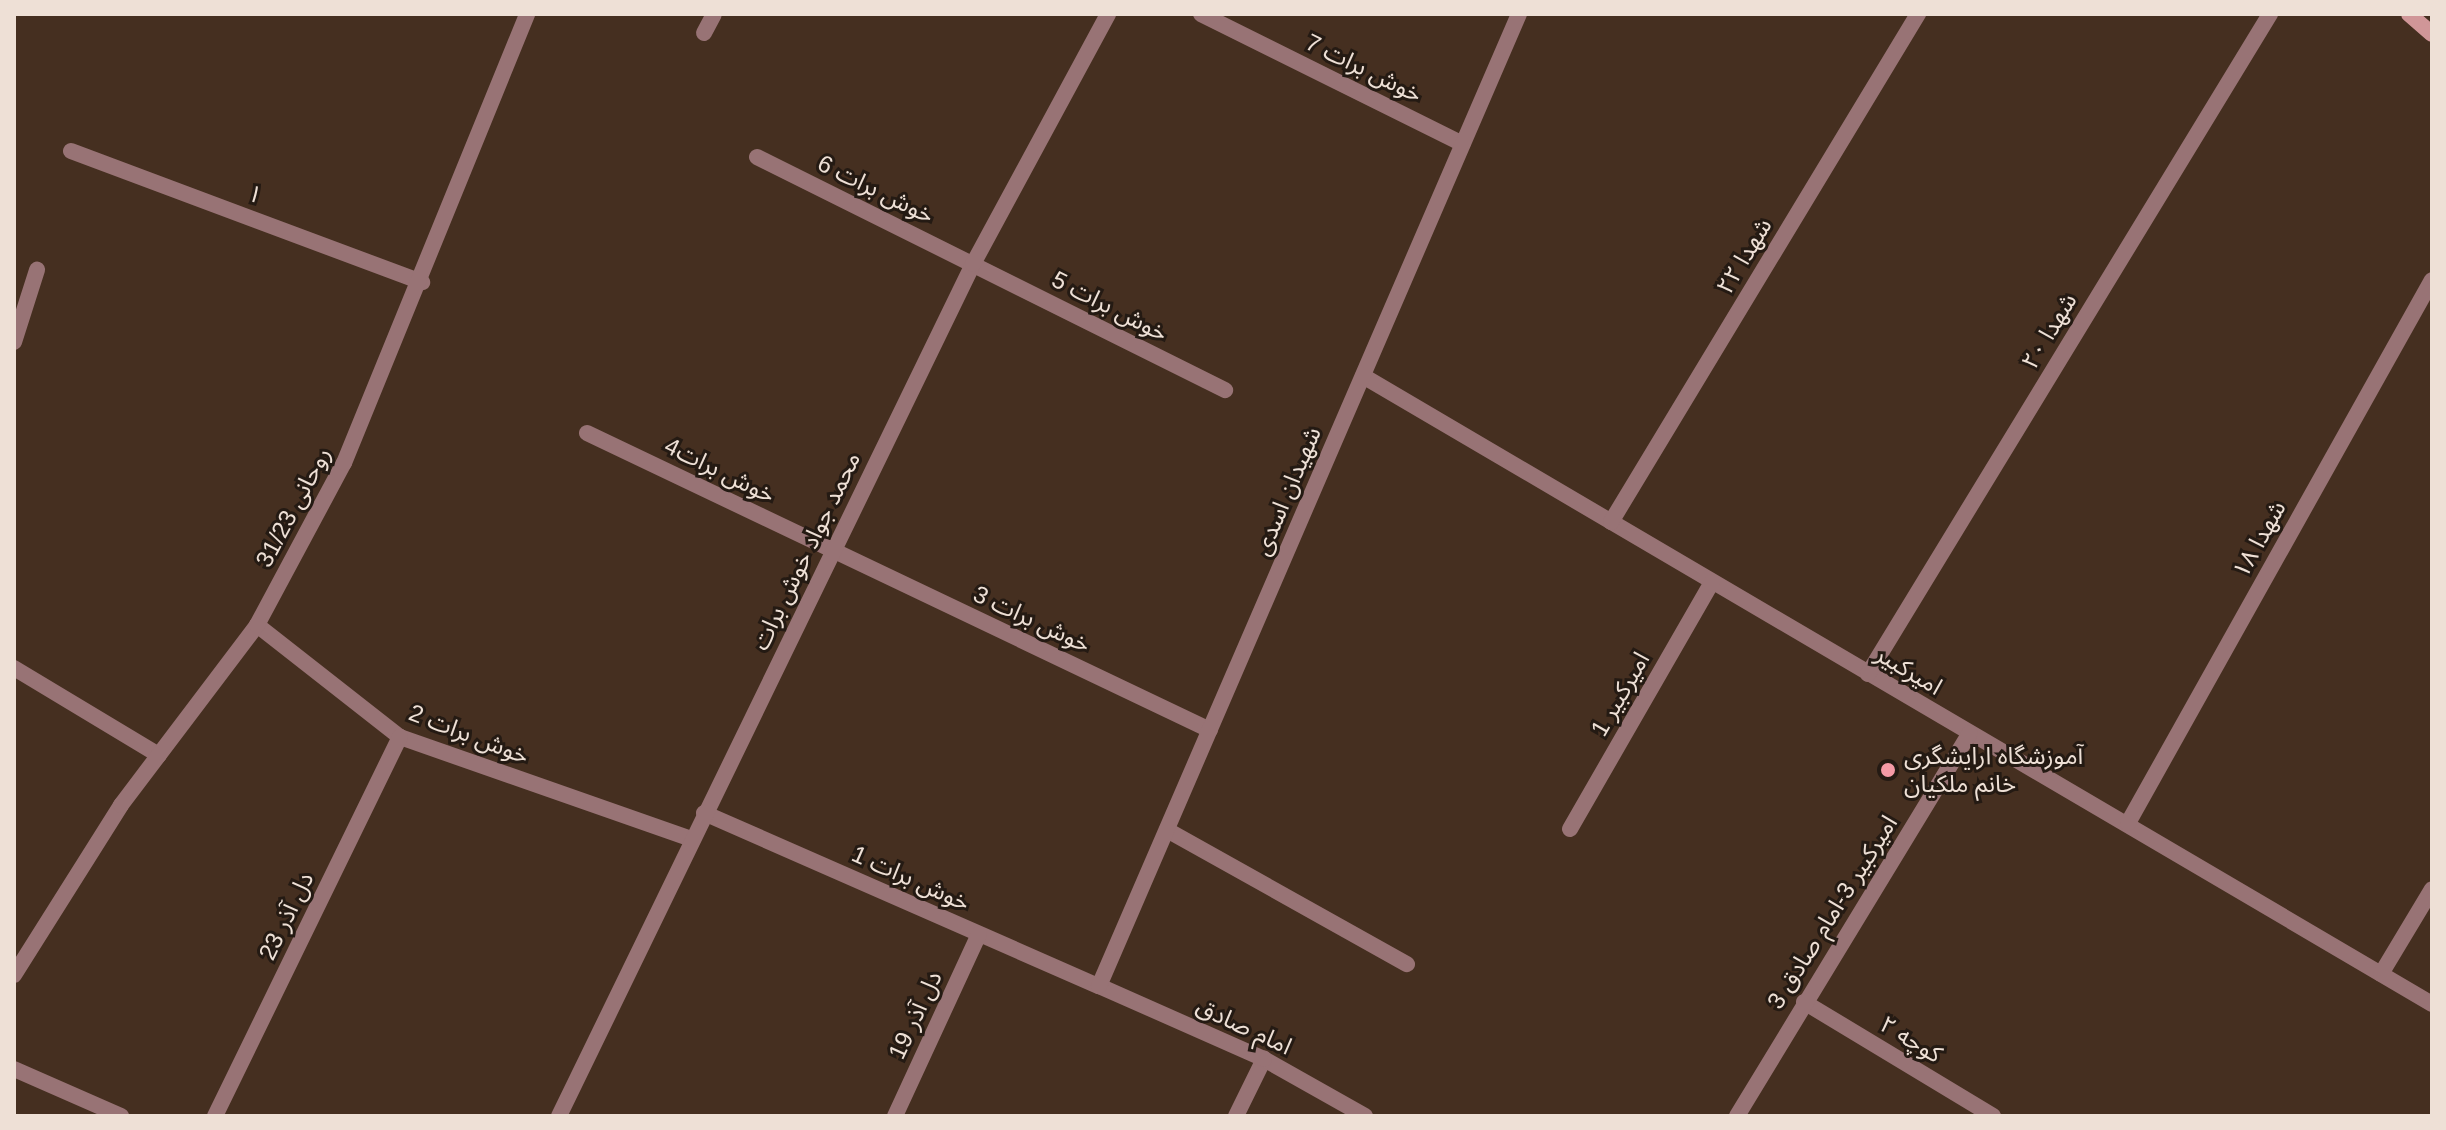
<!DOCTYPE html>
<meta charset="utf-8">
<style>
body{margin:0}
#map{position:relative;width:2446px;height:1130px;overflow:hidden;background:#452f20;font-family:Helvetica,"Noto Sans Arabic",sans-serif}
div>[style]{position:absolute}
.service>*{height:16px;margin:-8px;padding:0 8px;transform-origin:8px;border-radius:8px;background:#987375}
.minor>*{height:16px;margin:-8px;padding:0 8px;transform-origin:8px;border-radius:8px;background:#987375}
.tertiary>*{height:16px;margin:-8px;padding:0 8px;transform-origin:8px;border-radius:8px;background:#987375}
.secondary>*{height:16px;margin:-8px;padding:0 8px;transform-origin:8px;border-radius:8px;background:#d09698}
.dots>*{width:22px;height:22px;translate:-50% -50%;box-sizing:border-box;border:4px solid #241a13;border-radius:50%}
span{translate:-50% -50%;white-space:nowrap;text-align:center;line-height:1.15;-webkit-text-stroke:6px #241a13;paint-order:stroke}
.street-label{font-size:24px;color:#eee0d6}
.poi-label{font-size:24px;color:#eee0d6}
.left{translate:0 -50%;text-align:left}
.frame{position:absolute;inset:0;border:16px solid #eee0d6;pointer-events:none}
</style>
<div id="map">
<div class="service">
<div style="left:1201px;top:14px;width:292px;rotate:26.4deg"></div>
<div style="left:757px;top:157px;width:523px;rotate:26.47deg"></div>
<div style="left:587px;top:433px;width:690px;rotate:25.49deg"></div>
<div style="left:704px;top:813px;width:431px;rotate:23.7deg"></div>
</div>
<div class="minor">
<div style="left:704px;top:33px;width:21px;rotate:-62deg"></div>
<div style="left:71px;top:151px;width:375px;rotate:20.5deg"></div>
<div style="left:14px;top:342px;width:76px;rotate:-72.3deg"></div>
<div style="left:1363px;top:376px;width:1240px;rotate:30.43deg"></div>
<div style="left:1611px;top:522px;width:594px;rotate:-58.85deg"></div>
<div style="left:257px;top:625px;width:182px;rotate:38.1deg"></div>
<div style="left:400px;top:737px;width:308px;rotate:19.3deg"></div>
<div style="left:14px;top:668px;width:169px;rotate:31deg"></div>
<div style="left:1868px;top:674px;width:773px;rotate:-58.65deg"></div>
<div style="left:2128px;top:823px;width:622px;rotate:-60.76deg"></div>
<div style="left:1570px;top:829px;width:285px;rotate:-60.1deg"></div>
<div style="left:1167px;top:830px;width:275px;rotate:29.2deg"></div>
<div style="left:2381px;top:974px;width:99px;rotate:-59deg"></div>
<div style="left:14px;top:975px;width:201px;rotate:-57.8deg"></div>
<div style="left:121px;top:805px;width:226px;rotate:-52.9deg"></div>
<div style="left:257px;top:625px;width:184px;rotate:-61.8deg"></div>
<div style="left:344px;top:463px;width:485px;rotate:-67.8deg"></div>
<div style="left:1804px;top:1002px;width:221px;rotate:31.1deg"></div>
<div style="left:14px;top:1069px;width:117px;rotate:23.7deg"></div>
<div style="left:215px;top:1116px;width:422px;rotate:-64deg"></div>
<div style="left:895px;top:1116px;width:200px;rotate:-65.2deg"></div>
<div style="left:1236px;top:1116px;width:64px;rotate:-63.8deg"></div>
<div style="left:1365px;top:1116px;width:116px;rotate:-150.6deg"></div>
<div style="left:1264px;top:1059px;width:180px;rotate:-156.1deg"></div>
<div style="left:1099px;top:986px;width:1059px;rotate:-66.63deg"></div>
<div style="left:1737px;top:1116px;width:448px;rotate:-58.7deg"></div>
</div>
<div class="tertiary">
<div style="left:559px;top:1116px;width:947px;rotate:-64.08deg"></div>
<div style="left:973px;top:264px;width:284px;rotate:-61.6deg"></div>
</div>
<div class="secondary">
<div style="left:2409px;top:14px;width:30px;rotate:41deg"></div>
</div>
<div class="dots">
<div style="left:1888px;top:770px;background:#f49aa6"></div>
</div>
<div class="street-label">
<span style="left:1364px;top:68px;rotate:26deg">خوش برات 7</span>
<span style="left:876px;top:189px;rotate:26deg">خوش برات 6</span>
<span style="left:255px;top:194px;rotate:21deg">۱</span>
<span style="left:1744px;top:256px;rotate:-59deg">شهدا ۲۲</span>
<span style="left:1110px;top:306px;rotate:27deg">خوش برات 5</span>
<span style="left:2049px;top:331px;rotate:-59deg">شهدا ۲۰</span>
<span style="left:720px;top:470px;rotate:26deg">خوش برات4</span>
<span style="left:1287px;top:491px;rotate:-67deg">شهیدان اسدی</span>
<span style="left:293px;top:507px;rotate:-62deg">روحانی 31/23</span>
<span style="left:2259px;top:539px;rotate:-61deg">شهدا ۱۸</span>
<span style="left:806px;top:551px;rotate:-64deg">محمد جواد خوش برات</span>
<span style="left:1032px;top:619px;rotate:25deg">خوش برات 3</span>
<span style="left:1909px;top:670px;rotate:31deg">امیرکبیر</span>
<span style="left:1620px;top:694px;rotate:-60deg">امیرکبیر 1</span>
<span style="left:469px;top:734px;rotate:21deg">خوش برات 2</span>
<span style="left:911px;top:878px;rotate:24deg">خوش برات 1</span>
<span style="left:1832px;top:912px;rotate:-58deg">امیرکبیر 3-امام صادق 3</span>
<span style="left:286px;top:916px;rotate:-64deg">دل آذر 23</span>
<span style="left:915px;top:1015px;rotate:-65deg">دل آذر 19</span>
<span style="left:1244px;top:1026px;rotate:25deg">امام صادق</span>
<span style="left:1911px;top:1039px;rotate:31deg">کوچه ۲</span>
</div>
<div class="poi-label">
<span class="left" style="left:1904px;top:770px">آموزشگاه ارایشگری<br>خانم ملکیان</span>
</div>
<div class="frame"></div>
</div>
